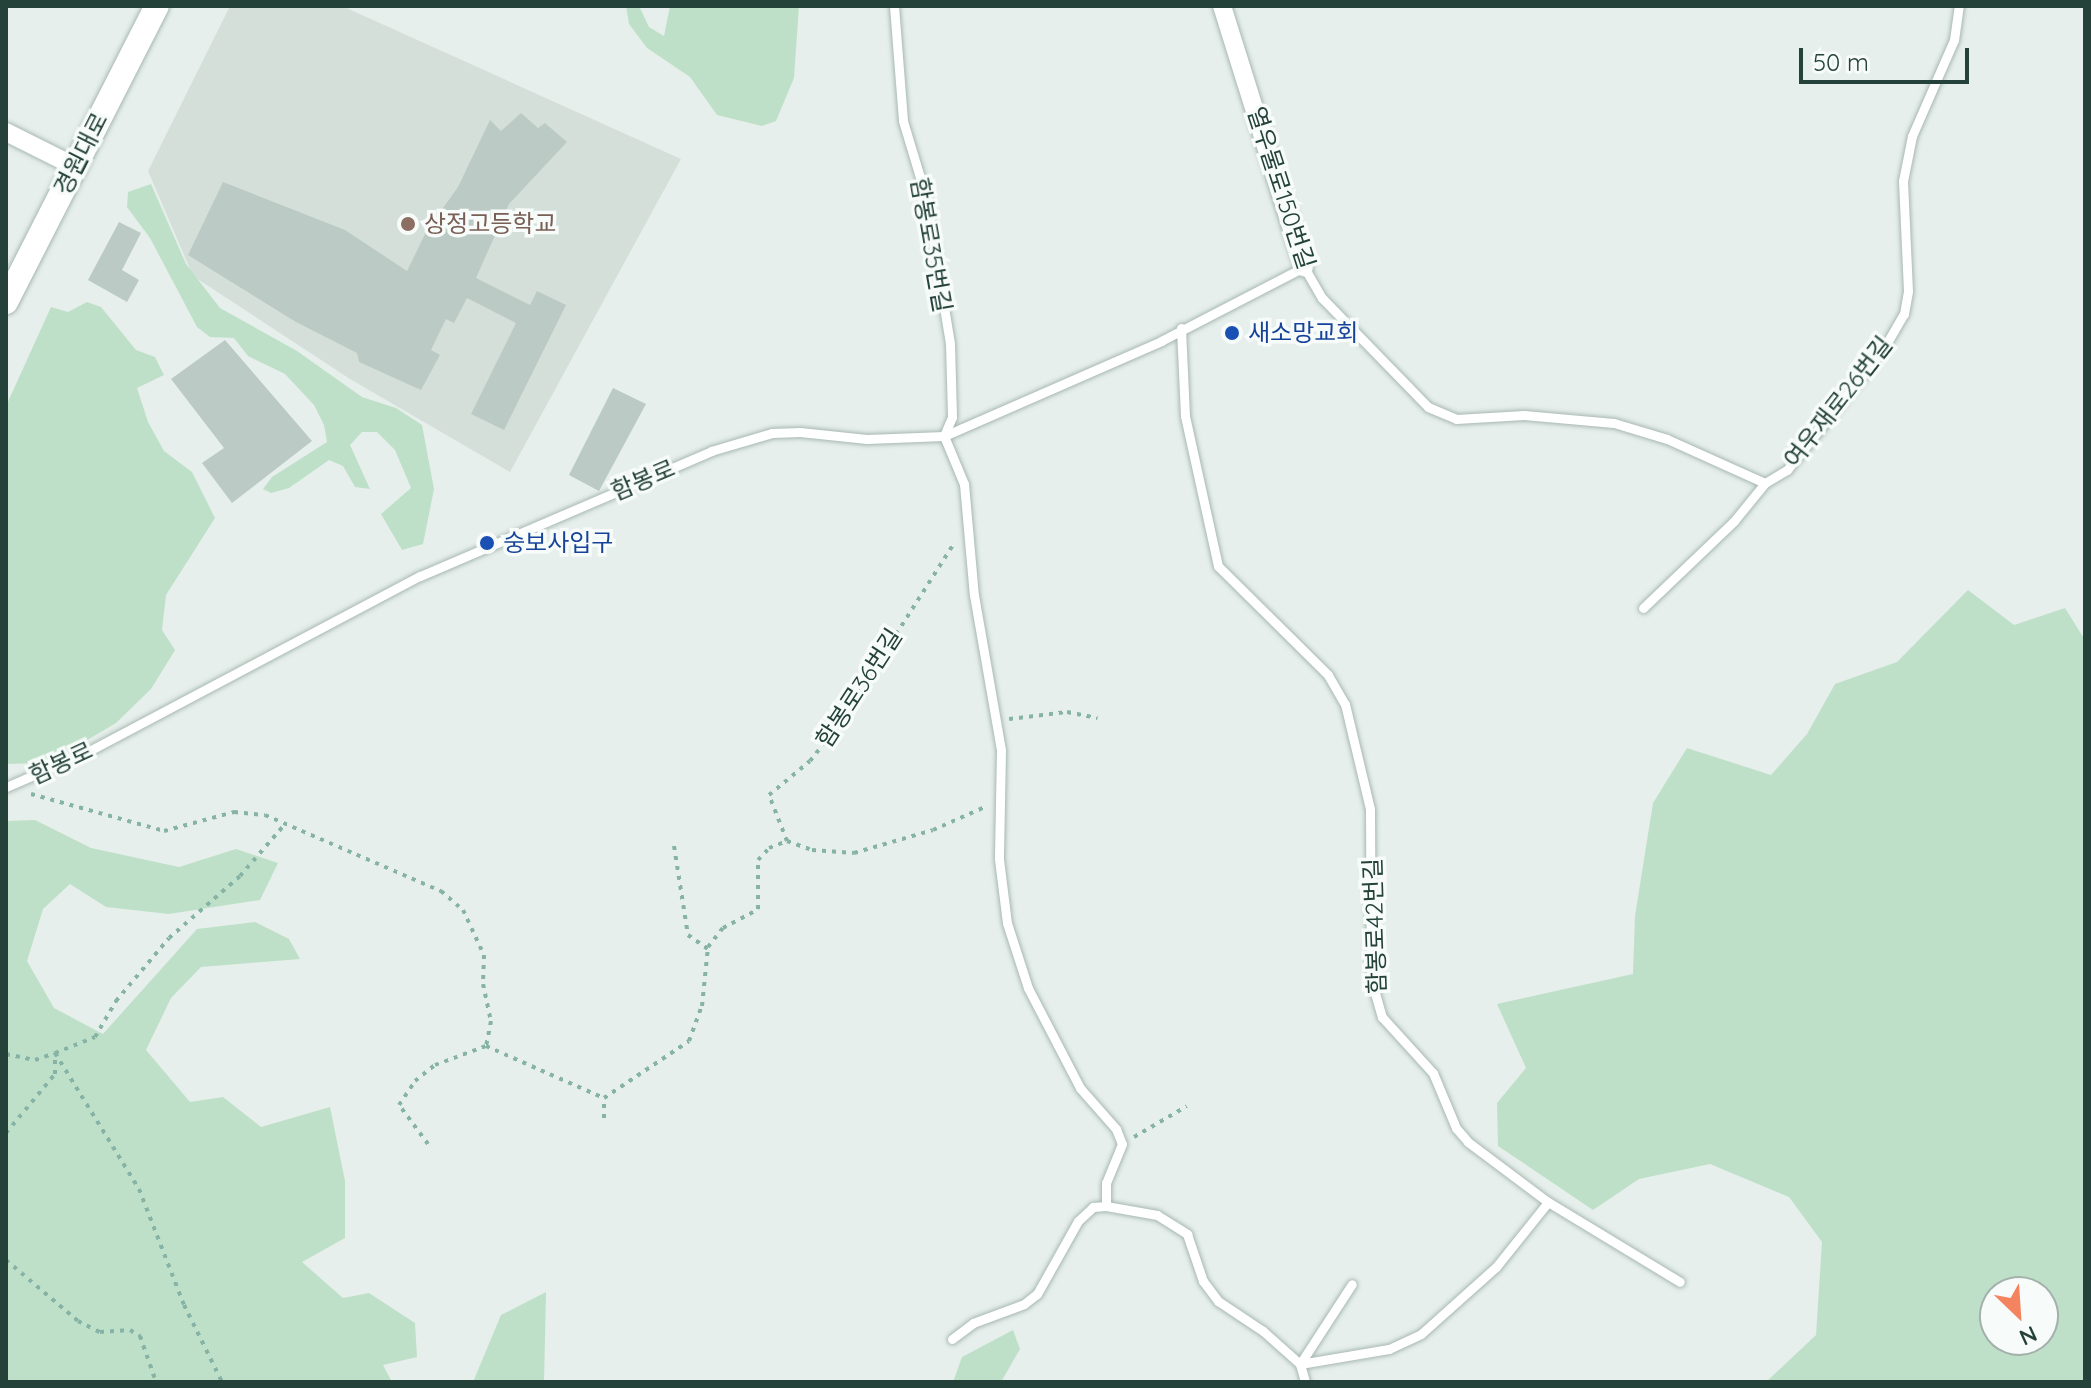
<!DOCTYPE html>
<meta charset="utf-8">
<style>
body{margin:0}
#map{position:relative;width:2091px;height:1388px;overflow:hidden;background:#e6efeb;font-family:Quicksand,"Noto Sans KR",sans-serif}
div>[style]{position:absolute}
.built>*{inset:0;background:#d4dfda}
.green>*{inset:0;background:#bfe0c8}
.building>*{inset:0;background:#bbcac4}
.path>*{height:4px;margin-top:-2px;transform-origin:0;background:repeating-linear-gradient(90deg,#86b3a5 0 4px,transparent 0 10px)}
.roads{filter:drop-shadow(0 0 2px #a8b8b2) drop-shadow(0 0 2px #a8b8b2)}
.service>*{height:9px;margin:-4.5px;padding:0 4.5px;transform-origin:4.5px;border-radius:4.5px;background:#fff}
.minor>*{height:18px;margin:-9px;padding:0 9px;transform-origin:9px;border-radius:9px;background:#fff}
.secondary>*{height:24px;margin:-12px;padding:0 12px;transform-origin:12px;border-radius:12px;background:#fff}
.dots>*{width:22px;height:22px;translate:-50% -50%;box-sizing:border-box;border:4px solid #f7fbf9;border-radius:50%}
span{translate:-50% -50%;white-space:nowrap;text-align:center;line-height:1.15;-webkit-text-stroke:7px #f7fbf9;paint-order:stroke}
.street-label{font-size:24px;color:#24423a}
.education-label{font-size:24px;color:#785e54}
.left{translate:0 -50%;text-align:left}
.transit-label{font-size:24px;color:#164399}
.frame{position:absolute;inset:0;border:8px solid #24423a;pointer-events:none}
.north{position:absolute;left:1979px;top:1276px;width:80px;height:80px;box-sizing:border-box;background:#f7fbf9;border:2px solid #a3b1ad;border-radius:50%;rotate:155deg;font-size:22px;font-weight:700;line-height:32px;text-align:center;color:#24423a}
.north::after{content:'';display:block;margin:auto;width:28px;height:36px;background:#f4845f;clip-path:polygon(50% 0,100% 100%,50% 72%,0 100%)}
.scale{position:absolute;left:1799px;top:48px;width:170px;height:36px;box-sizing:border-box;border:4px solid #24423a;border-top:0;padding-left:10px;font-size:24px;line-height:28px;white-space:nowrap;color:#24423a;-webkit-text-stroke:6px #f7fbf9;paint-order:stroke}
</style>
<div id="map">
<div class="built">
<div style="clip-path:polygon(230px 6px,342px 6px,681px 159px,510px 472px,350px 379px,193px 276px,148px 171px)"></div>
</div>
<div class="green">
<div style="clip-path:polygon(626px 6px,639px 6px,649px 27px,664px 36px,670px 6px,799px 6px,794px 78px,776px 121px,762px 126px,717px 115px,690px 77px,647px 48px,629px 24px)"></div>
<div style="clip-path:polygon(151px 184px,186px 264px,220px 308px,297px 351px,362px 397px,396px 408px,422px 425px,434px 489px,423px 544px,402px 550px,381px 514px,411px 488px,395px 450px,377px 432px,362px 432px,350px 445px,370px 489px,355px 487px,343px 466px,329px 460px,289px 488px,271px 493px,263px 489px,272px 477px,327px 442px,324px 425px,314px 405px,285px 374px,248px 356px,234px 338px,210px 337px,197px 327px,150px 238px,127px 207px,128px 192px)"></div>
<div style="clip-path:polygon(87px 302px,101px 307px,136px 350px,155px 357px,164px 375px,137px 388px,148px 422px,164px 451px,192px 472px,215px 518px,166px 595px,162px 630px,175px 650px,151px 689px,116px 723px,62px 755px,40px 763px,6px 764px,6px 406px,51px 307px,68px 312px)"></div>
<div style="clip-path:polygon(evenodd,1968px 590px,2014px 625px,2065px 608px,2085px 640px,2085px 1382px,1766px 1382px,1816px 1335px,1822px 1242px,1789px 1197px,1710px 1164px,1639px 1179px,1593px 1210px,1498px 1146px,1497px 1103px,1526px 1068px,1497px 1004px,1633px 974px,1635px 916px,1653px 803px,1687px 748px,1771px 775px,1807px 734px,1835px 684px,1897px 662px,1968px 590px,2043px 1292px,2043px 1340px,1995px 1340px,1995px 1292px,2043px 1292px)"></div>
<div style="clip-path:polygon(35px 820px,91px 848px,179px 867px,236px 849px,278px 863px,260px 900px,169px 914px,106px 907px,70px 884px,43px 909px,27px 961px,54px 1008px,103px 1034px,197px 929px,255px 922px,289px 939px,300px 959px,201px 967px,171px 998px,146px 1050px,190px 1102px,223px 1097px,261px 1127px,330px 1107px,345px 1181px,345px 1238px,302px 1262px,343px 1298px,369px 1293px,415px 1323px,417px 1357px,383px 1365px,392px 1382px,6px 1382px,6px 821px)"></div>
<div style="clip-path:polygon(546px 1292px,544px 1382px,473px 1382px,501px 1315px)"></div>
<div style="clip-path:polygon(1013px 1330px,1020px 1349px,1001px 1382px,953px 1382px,962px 1357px)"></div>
</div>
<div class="building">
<div style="clip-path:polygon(521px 113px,538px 128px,545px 123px,567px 142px,509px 204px,476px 278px,530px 305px,537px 291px,566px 305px,504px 430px,471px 414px,516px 323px,467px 298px,454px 323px,446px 319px,431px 350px,440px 355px,421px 390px,359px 362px,357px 353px,296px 322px,188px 255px,223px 182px,345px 230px,407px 271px,426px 232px,458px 187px,490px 120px,501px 131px)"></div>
<div style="clip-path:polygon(119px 222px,141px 233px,122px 270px,139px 280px,127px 302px,88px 280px)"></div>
<div style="clip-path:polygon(225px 340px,312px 441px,232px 503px,202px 463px,224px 448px,171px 379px)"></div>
<div style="clip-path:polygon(613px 388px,646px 404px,599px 491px,569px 475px)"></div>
</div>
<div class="path">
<div style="left:1009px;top:719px;width:58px;rotate:-6.9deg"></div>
<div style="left:1067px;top:712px;width:31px;rotate:11deg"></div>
<div style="left:31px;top:794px;width:138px;rotate:15.5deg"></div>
<div style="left:164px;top:831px;width:73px;rotate:-15.2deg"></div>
<div style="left:234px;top:812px;width:31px;rotate:6deg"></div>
<div style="left:265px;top:815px;width:192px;rotate:23.4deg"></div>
<div style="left:441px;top:891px;width:29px;rotate:41deg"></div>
<div style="left:463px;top:910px;width:50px;rotate:65deg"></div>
<div style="left:484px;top:955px;width:29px;rotate:92deg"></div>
<div style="left:483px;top:984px;width:38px;rotate:78deg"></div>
<div style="left:491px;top:1021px;width:25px;rotate:101deg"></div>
<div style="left:787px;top:841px;width:49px;rotate:-111.4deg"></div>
<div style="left:769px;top:795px;width:53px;rotate:-39.7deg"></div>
<div style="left:810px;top:761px;width:43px;rotate:-51.5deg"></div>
<div style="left:837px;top:727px;width:216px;rotate:-57.5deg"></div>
<div style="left:674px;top:846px;width:90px;rotate:81.1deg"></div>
<div style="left:688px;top:935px;width:24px;rotate:35deg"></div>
<div style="left:6px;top:1054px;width:30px;rotate:12deg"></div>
<div style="left:35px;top:1060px;width:21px;rotate:-19deg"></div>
<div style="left:55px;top:1053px;width:160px;rotate:58.3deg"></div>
<div style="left:139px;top:1189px;width:124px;rotate:68.8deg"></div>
<div style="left:184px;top:1305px;width:86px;rotate:63.7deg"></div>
<div style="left:604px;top:1118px;width:20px;rotate:-90deg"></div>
<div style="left:604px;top:1098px;width:102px;rotate:-33.8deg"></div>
<div style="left:689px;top:1041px;width:37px;rotate:-70deg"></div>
<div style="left:702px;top:1006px;width:59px;rotate:-84.2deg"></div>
<div style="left:708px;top:947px;width:24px;rotate:-52deg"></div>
<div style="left:723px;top:928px;width:40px;rotate:-28deg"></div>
<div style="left:758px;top:909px;width:49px;rotate:-90deg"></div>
<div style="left:758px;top:860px;width:16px;rotate:-47deg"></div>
<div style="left:769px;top:848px;width:19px;rotate:-21deg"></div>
<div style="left:787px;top:841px;width:27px;rotate:20deg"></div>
<div style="left:812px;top:850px;width:42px;rotate:4.1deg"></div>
<div style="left:854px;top:853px;width:82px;rotate:-16.2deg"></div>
<div style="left:933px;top:830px;width:57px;rotate:-23.9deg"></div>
<div style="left:6px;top:1133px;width:77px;rotate:-50.3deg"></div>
<div style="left:55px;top:1074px;width:21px;rotate:-90deg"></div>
<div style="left:55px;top:1053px;width:43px;rotate:-21.8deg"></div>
<div style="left:95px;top:1037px;width:42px;rotate:-59.7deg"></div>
<div style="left:116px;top:1001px;width:82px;rotate:-49.9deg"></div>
<div style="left:169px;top:938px;width:94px;rotate:-41.1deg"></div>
<div style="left:240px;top:876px;width:69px;rotate:-49.1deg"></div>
<div style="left:1134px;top:1137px;width:61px;rotate:-30.3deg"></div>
<div style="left:428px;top:1144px;width:49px;rotate:-126.6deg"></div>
<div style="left:399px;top:1105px;width:29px;rotate:-56deg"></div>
<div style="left:415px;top:1081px;width:26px;rotate:-39deg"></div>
<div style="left:435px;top:1065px;width:54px;rotate:-20.4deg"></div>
<div style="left:486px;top:1046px;width:129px;rotate:23.8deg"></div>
<div style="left:6px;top:1260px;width:94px;rotate:40.3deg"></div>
<div style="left:78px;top:1321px;width:25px;rotate:27deg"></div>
<div style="left:100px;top:1332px;width:30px;rotate:-4deg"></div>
<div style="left:130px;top:1330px;width:12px;rotate:31deg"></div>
<div style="left:140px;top:1336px;width:49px;rotate:70.8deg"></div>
</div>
<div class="roads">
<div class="service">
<div style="left:894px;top:6px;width:115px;rotate:85.5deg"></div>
<div style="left:903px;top:121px;width:79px;rotate:73.2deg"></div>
<div style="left:926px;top:197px;width:149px;rotate:80.7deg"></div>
<div style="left:950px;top:344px;width:73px;rotate:88.4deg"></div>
<div style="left:952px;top:417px;width:21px;rotate:113deg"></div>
<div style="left:944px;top:436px;width:52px;rotate:67.4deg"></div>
<div style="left:964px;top:484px;width:111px;rotate:84.9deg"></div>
<div style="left:974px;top:595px;width:157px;rotate:80.1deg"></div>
<div style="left:1001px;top:750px;width:109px;rotate:91.1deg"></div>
<div style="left:999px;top:859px;width:64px;rotate:82.9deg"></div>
<div style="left:1007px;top:923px;width:68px;rotate:72.1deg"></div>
<div style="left:1028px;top:988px;width:113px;rotate:62.5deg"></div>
<div style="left:1080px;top:1088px;width:55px;rotate:48.7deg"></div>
<div style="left:1116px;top:1129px;width:16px;rotate:68deg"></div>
<div style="left:1122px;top:1144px;width:42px;rotate:112.3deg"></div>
<div style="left:1106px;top:1183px;width:23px;rotate:90deg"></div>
<div style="left:1181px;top:328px;width:88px;rotate:87.4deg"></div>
<div style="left:1185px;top:416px;width:154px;rotate:77.6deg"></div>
<div style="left:1218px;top:566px;width:155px;rotate:44.7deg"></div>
<div style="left:1328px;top:675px;width:34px;rotate:60deg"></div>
<div style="left:1345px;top:704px;width:108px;rotate:76.6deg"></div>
<div style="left:1370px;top:809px;width:170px;rotate:89.7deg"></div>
<div style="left:1371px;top:979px;width:40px;rotate:74deg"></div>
<div style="left:1382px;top:1017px;width:76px;rotate:47.7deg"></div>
<div style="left:1433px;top:1073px;width:60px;rotate:67.3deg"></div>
<div style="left:1456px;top:1128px;width:18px;rotate:49deg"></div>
<div style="left:1468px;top:1142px;width:100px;rotate:36.9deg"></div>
<div style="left:1548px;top:1202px;width:154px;rotate:31.2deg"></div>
<div style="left:1643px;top:608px;width:126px;rotate:-43.7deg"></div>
<div style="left:1734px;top:521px;width:49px;rotate:-50.8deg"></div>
<div style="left:1765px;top:483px;width:26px;rotate:-31deg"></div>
<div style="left:1787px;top:470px;width:156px;rotate:-51.5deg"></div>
<div style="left:1884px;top:348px;width:39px;rotate:-60deg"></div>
<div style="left:1904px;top:314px;width:23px;rotate:-80deg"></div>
<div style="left:1908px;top:291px;width:110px;rotate:-92.6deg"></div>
<div style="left:1903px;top:181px;width:46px;rotate:-78.7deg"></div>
<div style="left:1912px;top:136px;width:105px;rotate:-66.4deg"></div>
<div style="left:1954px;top:40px;width:34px;rotate:-82deg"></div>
<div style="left:6px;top:787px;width:90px;rotate:-23.4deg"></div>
<div style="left:89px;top:751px;width:374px;rotate:-27.9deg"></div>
<div style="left:420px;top:576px;width:317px;rotate:-23.2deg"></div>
<div style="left:711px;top:451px;width:64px;rotate:-16.4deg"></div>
<div style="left:772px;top:433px;width:28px;rotate:-2deg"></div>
<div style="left:800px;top:432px;width:67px;rotate:6deg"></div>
<div style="left:867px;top:439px;width:77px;rotate:-2.2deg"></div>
<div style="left:944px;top:436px;width:237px;rotate:-23.6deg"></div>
<div style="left:1161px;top:341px;width:161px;rotate:-27.4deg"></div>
<div style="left:1304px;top:267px;width:36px;rotate:60deg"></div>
<div style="left:1322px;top:298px;width:152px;rotate:45.8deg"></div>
<div style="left:1428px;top:407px;width:30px;rotate:23deg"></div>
<div style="left:1456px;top:419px;width:68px;rotate:-3.4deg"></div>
<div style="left:1524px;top:415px;width:90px;rotate:5.1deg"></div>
<div style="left:1614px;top:423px;width:55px;rotate:16.8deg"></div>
<div style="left:1667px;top:439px;width:107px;rotate:24.2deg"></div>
<div style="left:952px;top:1339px;width:26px;rotate:-37deg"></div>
<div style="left:973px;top:1323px;width:54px;rotate:-20.4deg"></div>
<div style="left:1024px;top:1304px;width:16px;rotate:-38deg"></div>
<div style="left:1037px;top:1294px;width:84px;rotate:-60.7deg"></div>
<div style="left:1078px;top:1221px;width:21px;rotate:-43deg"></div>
<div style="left:1093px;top:1207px;width:13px;rotate:-4deg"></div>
<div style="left:1106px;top:1206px;width:52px;rotate:10deg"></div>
<div style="left:1157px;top:1215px;width:36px;rotate:32deg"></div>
<div style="left:1187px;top:1234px;width:50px;rotate:71.2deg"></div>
<div style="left:1203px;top:1281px;width:25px;rotate:53deg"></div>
<div style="left:1218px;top:1301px;width:54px;rotate:33.7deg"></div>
<div style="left:1263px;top:1331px;width:50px;rotate:41.7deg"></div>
<div style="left:1300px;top:1364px;width:19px;rotate:74deg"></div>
<div style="left:1300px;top:1364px;width:90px;rotate:-9.6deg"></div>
<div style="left:1389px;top:1349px;width:35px;rotate:-25deg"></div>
<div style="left:1421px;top:1334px;width:101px;rotate:-41.8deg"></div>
<div style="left:1496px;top:1267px;width:83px;rotate:-51.3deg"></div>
<div style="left:1300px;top:1364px;width:95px;rotate:-57deg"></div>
</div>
<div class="minor">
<div style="left:1222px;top:6px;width:274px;rotate:72.6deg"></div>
<div style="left:6px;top:132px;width:76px;rotate:26.6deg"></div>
</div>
<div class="secondary">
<div style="left:6px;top:302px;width:332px;rotate:-63deg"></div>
</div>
</div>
<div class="dots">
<div style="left:408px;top:224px;background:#8d6e63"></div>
<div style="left:1232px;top:333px;background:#1a4fb4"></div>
<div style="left:487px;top:543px;background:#1a4fb4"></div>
</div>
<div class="street-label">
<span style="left:81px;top:154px;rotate:-63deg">경원대로</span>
<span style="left:1281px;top:188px;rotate:72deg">열우물로150번길</span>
<span style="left:931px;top:245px;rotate:80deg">함봉로35번길</span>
<span style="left:1838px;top:402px;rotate:-52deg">여우재로26번길</span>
<span style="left:643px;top:480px;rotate:-23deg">함봉로</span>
<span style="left:859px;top:688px;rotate:-57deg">함봉로36번길</span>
<span style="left:61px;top:763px;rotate:-25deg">함봉로</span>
<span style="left:1375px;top:926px;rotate:-92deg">함봉로42번길</span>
</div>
<div class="education-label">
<span class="left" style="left:424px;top:224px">상정고등학교</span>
</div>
<div class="transit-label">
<span class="left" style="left:1248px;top:333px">새소망교회</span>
<span class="left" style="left:503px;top:543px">숭보사입구</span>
</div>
<div class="frame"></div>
<div class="north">N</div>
<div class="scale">50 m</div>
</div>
